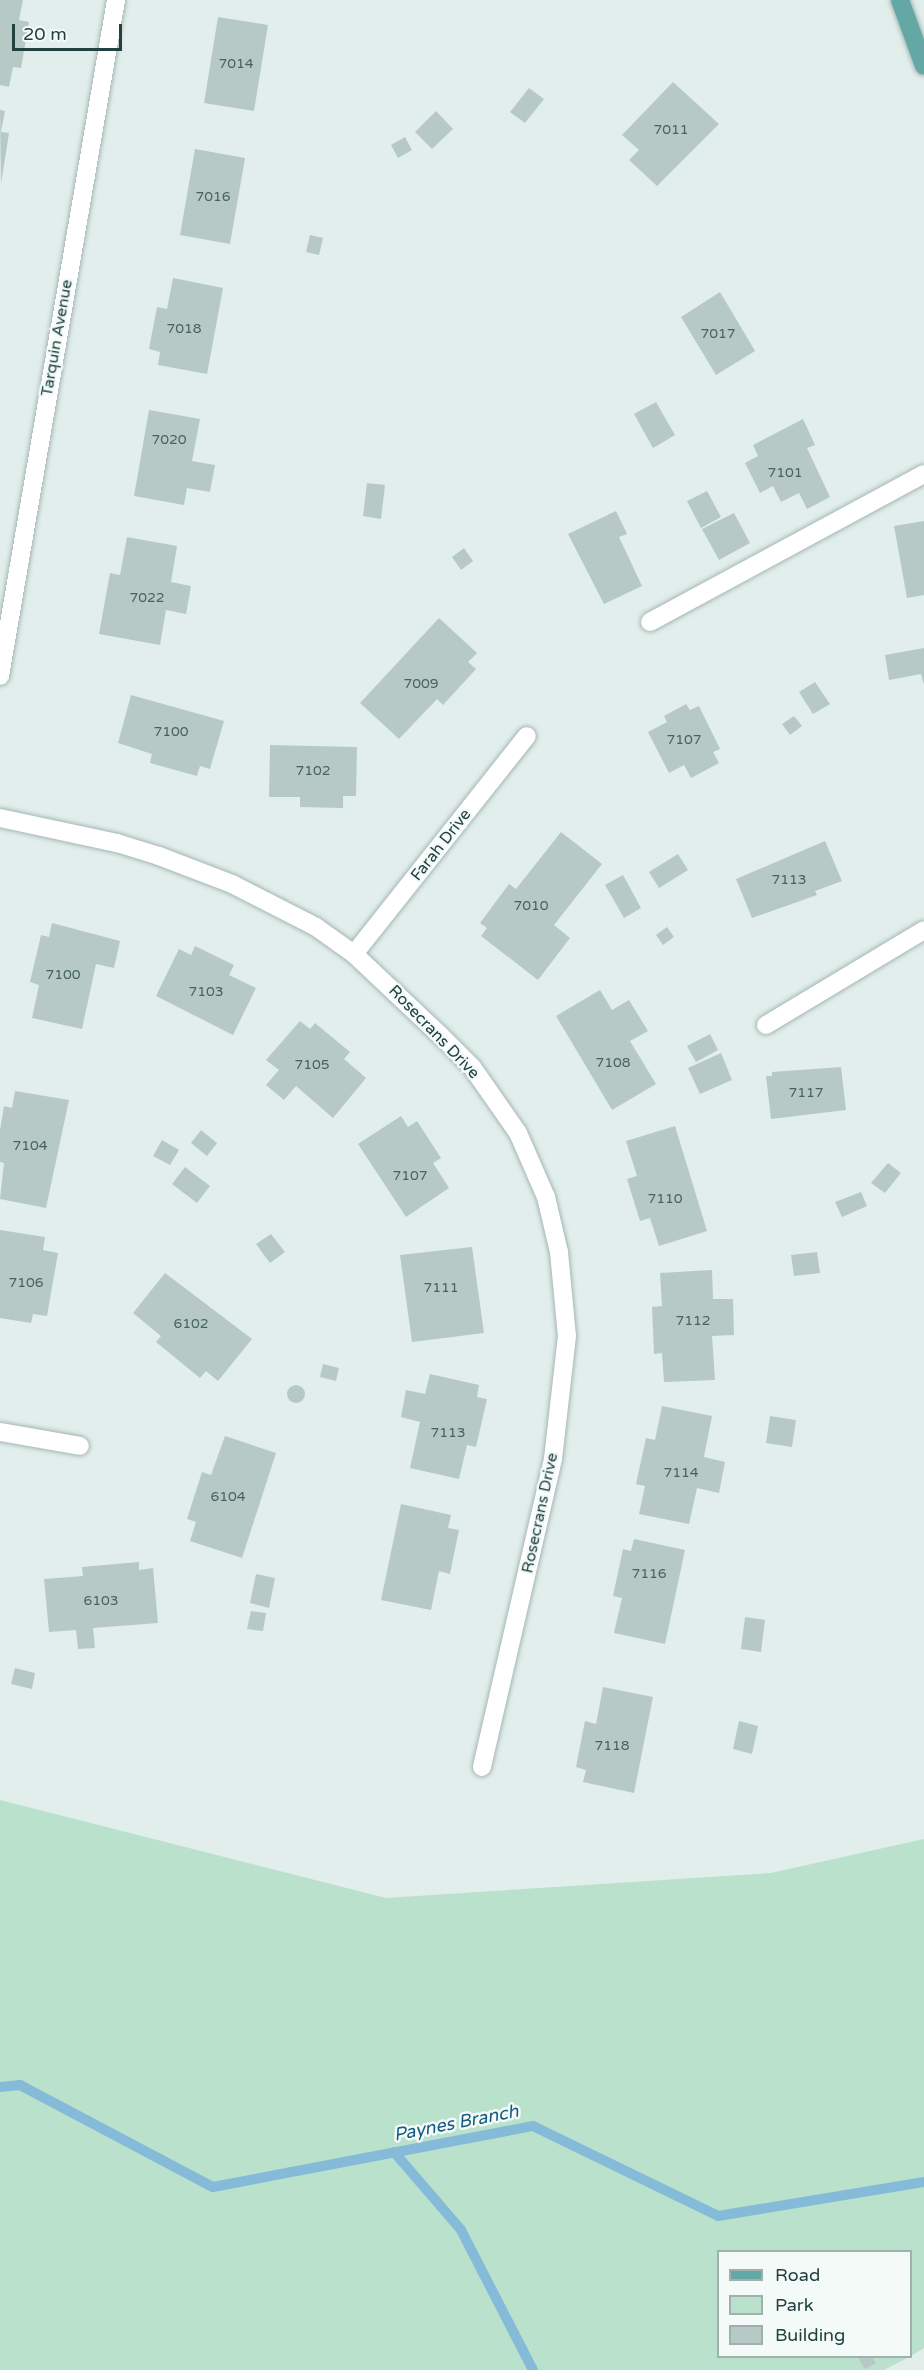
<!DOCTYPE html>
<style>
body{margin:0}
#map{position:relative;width:924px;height:2370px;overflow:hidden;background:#e2eeeb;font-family:"Varela Round",sans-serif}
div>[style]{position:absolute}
.green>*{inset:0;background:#b9e1cc}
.stream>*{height:10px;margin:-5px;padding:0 5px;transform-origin:5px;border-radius:5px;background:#85bad8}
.building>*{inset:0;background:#b7c9c5}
.round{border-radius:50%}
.roads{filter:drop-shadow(0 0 2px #a4b7b4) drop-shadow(0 0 2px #a4b7b4)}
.minor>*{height:18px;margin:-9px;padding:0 9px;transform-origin:9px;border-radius:9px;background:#fff}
.major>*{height:18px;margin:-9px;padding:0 9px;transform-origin:9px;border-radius:9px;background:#63a8a4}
span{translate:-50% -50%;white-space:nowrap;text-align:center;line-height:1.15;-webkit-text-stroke:5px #f3faf8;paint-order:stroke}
.number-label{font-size:14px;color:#466360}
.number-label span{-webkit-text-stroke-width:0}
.street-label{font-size:16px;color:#20413f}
.water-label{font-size:18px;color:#145a83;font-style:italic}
.legend{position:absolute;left:717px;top:2250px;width:195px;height:108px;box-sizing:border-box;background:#f3faf8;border:2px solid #9fb0ae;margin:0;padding:8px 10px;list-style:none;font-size:18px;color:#20413f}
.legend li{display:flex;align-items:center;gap:12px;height:30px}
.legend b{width:30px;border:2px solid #9fb0ae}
.scale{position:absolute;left:12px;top:24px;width:110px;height:27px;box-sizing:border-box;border:3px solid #20413f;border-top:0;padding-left:8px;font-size:18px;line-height:21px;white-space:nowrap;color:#20413f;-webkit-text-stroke:4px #f3faf8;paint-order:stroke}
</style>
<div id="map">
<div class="green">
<div style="clip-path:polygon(0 1800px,386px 1898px,771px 1873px,924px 1839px,924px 2348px,911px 2356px,910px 2252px,718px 2252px,718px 2356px,909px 2357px,884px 2370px,0 2370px)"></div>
</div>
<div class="stream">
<div style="left:0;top:2087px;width:20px;rotate:-6deg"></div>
<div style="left:20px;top:2085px;width:218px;rotate:27.9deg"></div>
<div style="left:213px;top:2187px;width:326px;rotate:-10.8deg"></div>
<div style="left:533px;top:2126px;width:206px;rotate:25.9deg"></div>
<div style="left:718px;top:2216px;width:209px;rotate:-9.4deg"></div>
<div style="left:394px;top:2152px;width:103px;rotate:49.3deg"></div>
<div style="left:461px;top:2230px;width:157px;rotate:62.8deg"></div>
</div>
<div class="building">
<div style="clip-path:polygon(0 0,23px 0,19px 20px,29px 22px,21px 68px,13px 67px,9px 87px,0 85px)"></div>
<div style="clip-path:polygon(218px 17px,268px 25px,254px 111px,204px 103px)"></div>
<div style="clip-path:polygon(673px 82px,719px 124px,657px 186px,629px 160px,639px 150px,622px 135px)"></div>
<div style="clip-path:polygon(529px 88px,544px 99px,525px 123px,510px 112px)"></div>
<div style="clip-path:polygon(0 110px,5px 111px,1px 132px,9px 133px,1px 184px)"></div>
<div style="clip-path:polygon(436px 111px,453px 129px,432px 149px,415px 132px)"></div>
<div style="clip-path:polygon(405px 137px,412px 150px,398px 158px,391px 145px)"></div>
<div style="clip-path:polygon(195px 149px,245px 158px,230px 244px,180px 235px)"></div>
<div style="clip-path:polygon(310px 235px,323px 238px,319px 255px,306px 252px)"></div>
<div style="clip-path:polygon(173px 278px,223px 288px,207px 374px,158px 365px,160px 352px,149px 349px,157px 307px,167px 309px)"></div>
<div style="clip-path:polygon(720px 292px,755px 351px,716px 375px,681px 317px)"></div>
<div style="clip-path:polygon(656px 402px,675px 435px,653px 448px,634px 414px)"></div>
<div style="clip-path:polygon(149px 410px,200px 419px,192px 461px,215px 465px,210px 492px,187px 488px,184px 505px,134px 496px)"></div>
<div style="clip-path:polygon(803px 419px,815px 445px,807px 448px,830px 497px,807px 509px,799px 493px,781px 502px,773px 486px,760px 493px,745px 463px,758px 456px,753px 445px)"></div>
<div style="clip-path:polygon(367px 483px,385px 485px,381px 519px,363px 516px)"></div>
<div style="clip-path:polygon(707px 491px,721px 517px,701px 528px,687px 501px)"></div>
<div style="clip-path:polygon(616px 511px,627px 534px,619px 537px,642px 586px,604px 604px,568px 534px)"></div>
<div style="clip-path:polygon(734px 513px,750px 543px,719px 560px,702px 529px)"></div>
<div style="clip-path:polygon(924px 521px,924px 595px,907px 598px,894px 526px)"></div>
<div style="clip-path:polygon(127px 537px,177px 546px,171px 582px,191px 586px,186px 614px,166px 610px,160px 645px,99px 634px,110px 573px,120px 575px)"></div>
<div style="clip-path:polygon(464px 548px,473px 561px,461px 570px,452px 557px)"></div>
<div style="clip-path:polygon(439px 618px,477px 653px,468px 662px,476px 669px,443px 705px,437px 699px,399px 739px,360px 703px)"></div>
<div style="clip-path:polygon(924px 648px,924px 685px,921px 674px,889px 680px,885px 655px)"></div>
<div style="clip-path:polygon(815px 682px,830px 704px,813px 714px,799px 692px)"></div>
<div style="clip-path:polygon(131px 695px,224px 721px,210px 769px,200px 766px,197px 776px,150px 763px,152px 754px,118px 743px)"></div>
<div style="clip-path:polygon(686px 704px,690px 710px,699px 706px,720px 749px,713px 752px,719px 763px,691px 778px,684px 765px,669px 773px,648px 732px,667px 722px,664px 716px)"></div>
<div style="clip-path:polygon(794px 716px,802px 726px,790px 735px,782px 724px)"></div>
<div style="clip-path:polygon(270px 745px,357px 747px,356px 796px,343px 796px,343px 808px,300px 807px,300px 797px,269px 797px)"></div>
<div style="clip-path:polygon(561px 832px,602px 864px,554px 925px,570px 938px,538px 980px,481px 936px,487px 928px,480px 923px,509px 884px,516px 889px)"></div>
<div style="clip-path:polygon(825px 841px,842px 881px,815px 891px,817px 895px,752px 918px,736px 879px)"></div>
<div style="clip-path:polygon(678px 854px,688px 870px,659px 888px,649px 872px)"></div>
<div style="clip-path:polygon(623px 875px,641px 908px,624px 918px,605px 885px)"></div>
<div style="clip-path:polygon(52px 923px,120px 941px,114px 968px,96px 964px,82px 1029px,32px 1018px,39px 985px,30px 982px,41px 935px,49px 937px)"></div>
<div style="clip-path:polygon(667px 927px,674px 937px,663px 945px,656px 935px)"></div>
<div style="clip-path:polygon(195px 946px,234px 965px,229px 975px,256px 988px,233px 1035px,156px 996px,179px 949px,191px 955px)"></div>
<div style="clip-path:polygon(600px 990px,612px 1010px,629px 1000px,648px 1031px,630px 1041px,656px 1084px,612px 1110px,556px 1016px)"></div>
<div style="clip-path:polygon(300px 1021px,310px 1029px,315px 1023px,350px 1052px,344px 1059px,366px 1078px,333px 1118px,296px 1086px,284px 1100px,266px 1085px,279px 1070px,266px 1060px)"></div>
<div style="clip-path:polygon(710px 1034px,718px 1050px,696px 1062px,687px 1046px)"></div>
<div style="clip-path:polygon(721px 1053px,732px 1080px,700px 1094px,688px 1068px)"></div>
<div style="clip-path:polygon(841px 1067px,846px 1110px,771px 1119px,766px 1076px,772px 1076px,772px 1072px)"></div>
<div style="clip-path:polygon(15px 1091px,69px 1100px,46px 1208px,0 1199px,4px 1163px,0 1162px,0 1130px,4px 1106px,12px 1108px)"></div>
<div style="clip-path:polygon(401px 1116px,408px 1127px,417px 1121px,441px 1158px,433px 1163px,449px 1188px,406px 1217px,358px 1144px)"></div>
<div style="clip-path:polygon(675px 1126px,707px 1231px,659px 1246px,650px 1218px,640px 1221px,627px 1179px,637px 1176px,626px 1141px)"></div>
<div style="clip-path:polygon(201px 1130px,217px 1143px,207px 1156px,191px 1143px)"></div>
<div style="clip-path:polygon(162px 1140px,179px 1150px,170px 1165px,153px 1156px)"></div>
<div style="clip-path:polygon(888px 1163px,901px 1173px,885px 1193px,871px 1183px)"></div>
<div style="clip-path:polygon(185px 1167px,210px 1186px,197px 1203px,172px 1184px)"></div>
<div style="clip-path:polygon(861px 1192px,867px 1206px,842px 1217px,835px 1202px)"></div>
<div style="clip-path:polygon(0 1230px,45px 1237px,43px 1250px,58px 1253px,47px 1316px,33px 1314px,31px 1323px,0 1318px)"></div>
<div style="clip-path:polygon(271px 1234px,285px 1252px,270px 1263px,256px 1244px)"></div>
<div style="clip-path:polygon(472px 1247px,484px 1333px,412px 1342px,400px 1255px)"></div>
<div style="clip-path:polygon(817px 1252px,820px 1273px,794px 1276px,791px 1255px)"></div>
<div style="clip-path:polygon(712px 1270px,713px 1299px,733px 1299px,734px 1335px,712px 1336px,715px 1380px,664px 1382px,662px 1353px,654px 1354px,652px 1307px,662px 1306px,660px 1273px)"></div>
<div style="clip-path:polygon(165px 1273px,252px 1339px,218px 1381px,206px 1371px,200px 1378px,156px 1342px,161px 1336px,133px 1313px)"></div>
<div style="clip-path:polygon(323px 1364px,339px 1368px,336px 1381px,320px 1377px)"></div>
<div style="clip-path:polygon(430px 1374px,479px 1385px,477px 1397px,487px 1399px,476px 1447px,467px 1445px,459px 1479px,410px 1468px,420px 1422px,401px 1417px,406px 1390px,425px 1394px)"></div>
<div class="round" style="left:287px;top:1385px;width:18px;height:18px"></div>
<div style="clip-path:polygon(662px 1406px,712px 1416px,704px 1457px,725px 1462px,719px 1493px,697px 1488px,689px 1524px,639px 1514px,645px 1486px,636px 1484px,646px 1438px,655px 1440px)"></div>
<div style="clip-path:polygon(770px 1416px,796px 1420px,792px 1447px,766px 1443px)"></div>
<div style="clip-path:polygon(225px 1436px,276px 1453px,242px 1558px,190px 1541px,196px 1522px,187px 1519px,202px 1472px,211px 1475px)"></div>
<div style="clip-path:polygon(401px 1504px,451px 1515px,448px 1528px,459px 1530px,450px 1574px,439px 1571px,431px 1610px,381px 1600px)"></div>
<div style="clip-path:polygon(634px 1539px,685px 1550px,665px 1644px,614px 1633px,622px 1598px,613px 1596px,623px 1549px,631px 1551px)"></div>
<div style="clip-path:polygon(139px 1562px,139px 1570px,153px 1568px,158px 1623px,93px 1628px,95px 1648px,78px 1649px,76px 1630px,49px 1632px,44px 1579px,83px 1576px,82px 1567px)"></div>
<div style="clip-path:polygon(256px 1574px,275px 1578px,269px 1608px,250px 1603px)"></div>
<div style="clip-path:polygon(251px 1611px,266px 1613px,263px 1631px,247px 1629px)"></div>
<div style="clip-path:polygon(745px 1617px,765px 1620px,761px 1652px,741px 1649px)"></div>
<div style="clip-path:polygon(15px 1668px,35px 1673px,32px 1689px,11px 1684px)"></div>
<div style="clip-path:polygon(603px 1687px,653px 1697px,634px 1793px,583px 1782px,586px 1770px,576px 1767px,585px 1721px,596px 1724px)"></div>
<div style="clip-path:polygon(739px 1721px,758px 1726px,752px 1754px,733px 1749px)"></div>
<div style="clip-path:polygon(857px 2356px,872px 2356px,876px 2363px,865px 2369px)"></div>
</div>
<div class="roads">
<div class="minor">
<div style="left:650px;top:622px;width:311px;rotate:-28.4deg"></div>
<div style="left:0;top:676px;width:686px;rotate:-80.26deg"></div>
<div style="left:0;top:818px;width:120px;rotate:12.1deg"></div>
<div style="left:117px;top:843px;width:44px;rotate:17.2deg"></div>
<div style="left:159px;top:856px;width:78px;rotate:21deg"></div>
<div style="left:232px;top:884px;width:94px;rotate:27.1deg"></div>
<div style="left:316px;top:927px;width:47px;rotate:35.4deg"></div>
<div style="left:354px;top:954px;width:118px;rotate:43.3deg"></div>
<div style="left:440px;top:1035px;width:45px;rotate:45deg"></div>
<div style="left:472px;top:1067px;width:80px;rotate:55.1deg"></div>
<div style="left:518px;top:1133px;width:70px;rotate:66.4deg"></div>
<div style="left:546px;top:1197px;width:57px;rotate:76.7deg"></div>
<div style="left:559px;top:1252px;width:84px;rotate:84.6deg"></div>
<div style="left:567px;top:1336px;width:124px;rotate:96.5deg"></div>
<div style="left:553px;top:1459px;width:316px;rotate:103deg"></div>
<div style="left:354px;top:954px;width:278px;rotate:-51.6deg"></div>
<div style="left:766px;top:1025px;width:184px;rotate:-31deg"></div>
<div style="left:0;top:1432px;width:81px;rotate:9.9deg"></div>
</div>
<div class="major">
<div style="left:900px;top:0;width:70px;rotate:70deg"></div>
</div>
</div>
<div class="number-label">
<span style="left:236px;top:64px">7014</span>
<span style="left:671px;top:130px">7011</span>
<span style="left:213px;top:197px">7016</span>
<span style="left:184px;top:329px">7018</span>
<span style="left:718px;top:334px">7017</span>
<span style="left:169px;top:440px">7020</span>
<span style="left:785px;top:473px">7101</span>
<span style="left:147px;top:598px">7022</span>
<span style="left:421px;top:684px">7009</span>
<span style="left:171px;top:732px">7100</span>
<span style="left:684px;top:740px">7107</span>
<span style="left:313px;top:771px">7102</span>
<span style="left:789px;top:880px">7113</span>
<span style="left:531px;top:906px">7010</span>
<span style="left:63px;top:975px">7100</span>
<span style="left:206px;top:992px">7103</span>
<span style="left:613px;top:1063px">7108</span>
<span style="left:312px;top:1065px">7105</span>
<span style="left:806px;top:1093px">7117</span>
<span style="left:30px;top:1146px">7104</span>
<span style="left:410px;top:1176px">7107</span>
<span style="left:665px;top:1199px">7110</span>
<span style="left:26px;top:1283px">7106</span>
<span style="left:441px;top:1288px">7111</span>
<span style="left:693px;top:1321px">7112</span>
<span style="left:191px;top:1324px">6102</span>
<span style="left:448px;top:1433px">7113</span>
<span style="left:681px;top:1473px">7114</span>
<span style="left:228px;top:1497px">6104</span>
<span style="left:649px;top:1574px">7116</span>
<span style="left:101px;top:1601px">6103</span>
<span style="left:612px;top:1746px">7118</span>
</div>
<div class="street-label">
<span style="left:57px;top:338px;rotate:-80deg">Tarquin Avenue</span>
<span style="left:441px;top:845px;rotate:-52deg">Farah Drive</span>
<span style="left:434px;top:1032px;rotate:46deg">Rosecrans Drive</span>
<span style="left:540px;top:1513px;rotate:-78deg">Rosecrans Drive</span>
</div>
<div class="water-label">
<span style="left:456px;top:2123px;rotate:-11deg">Paynes Branch</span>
</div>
<ul class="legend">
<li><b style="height:8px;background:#63a8a4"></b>Road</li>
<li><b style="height:16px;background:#b9e1cc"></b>Park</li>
<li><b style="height:16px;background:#b7c9c5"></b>Building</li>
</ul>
<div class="scale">20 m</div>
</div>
